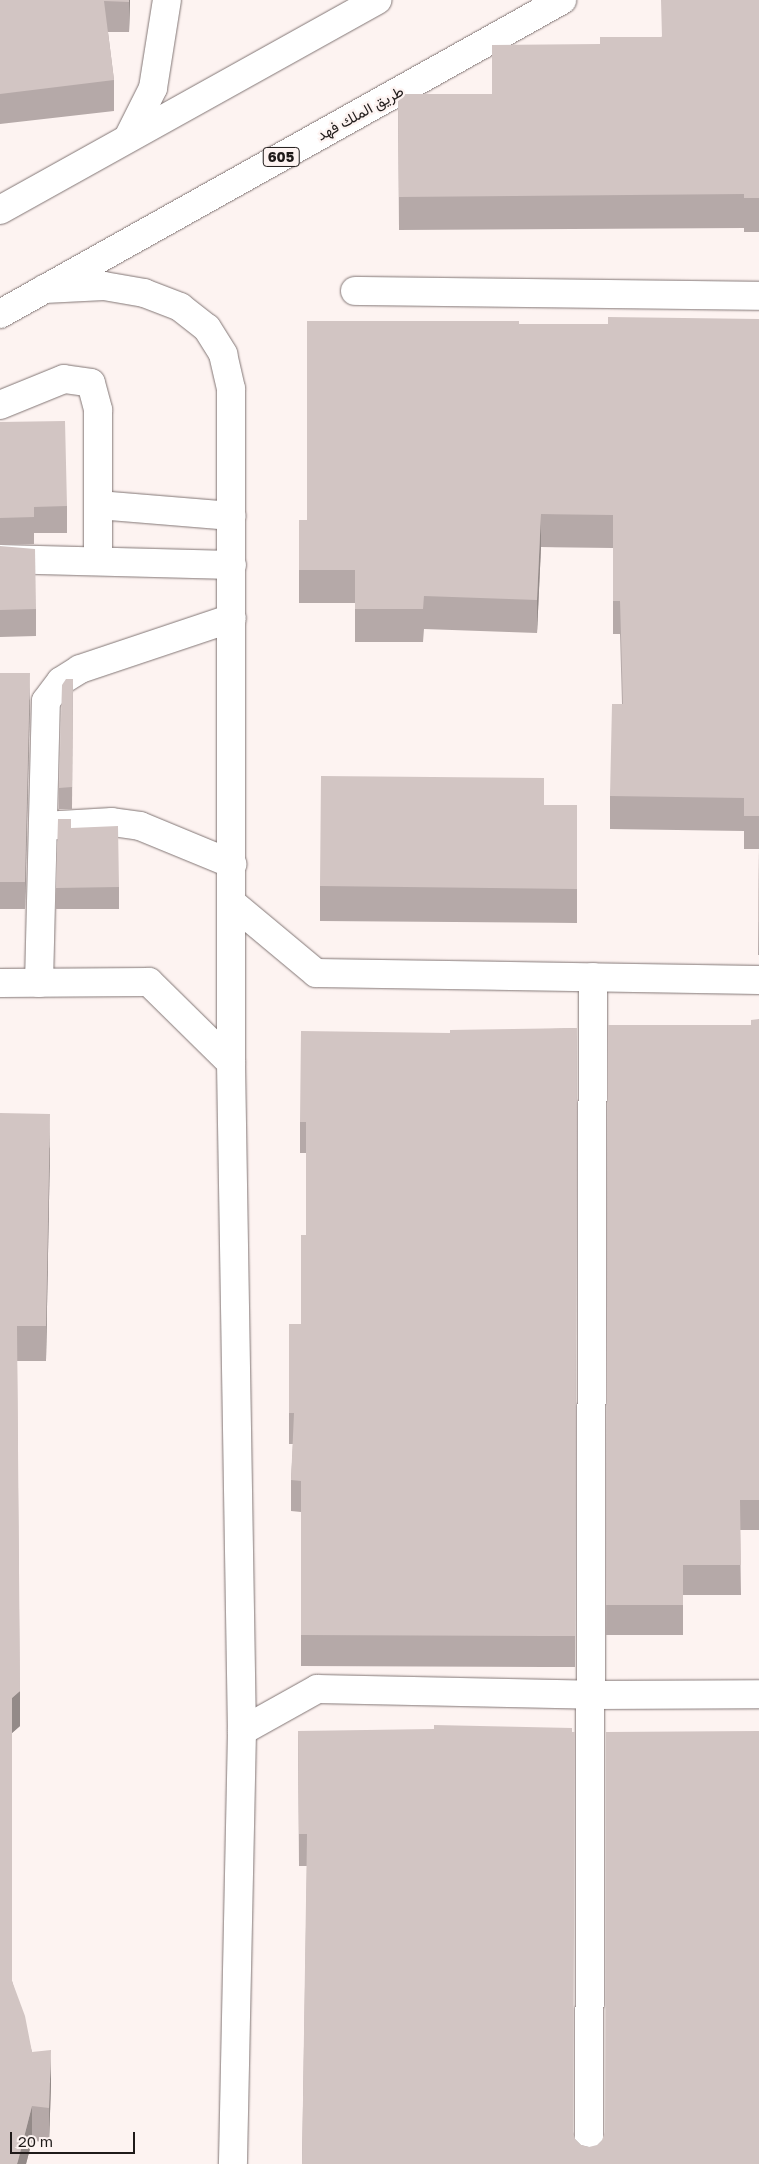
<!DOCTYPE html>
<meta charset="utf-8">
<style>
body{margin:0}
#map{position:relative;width:759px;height:2164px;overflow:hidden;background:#fdf3f1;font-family:"Golos Text",Vazirmatn,sans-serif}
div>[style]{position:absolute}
.roads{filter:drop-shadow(0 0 1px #827675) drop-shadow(0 0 1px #827675)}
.minor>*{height:28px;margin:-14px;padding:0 14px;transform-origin:14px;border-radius:14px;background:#fff}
.highway>*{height:28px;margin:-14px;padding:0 14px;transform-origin:14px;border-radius:14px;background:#fff}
.wall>*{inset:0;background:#b5a9a8}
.shaded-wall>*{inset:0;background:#938a88}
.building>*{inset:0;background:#d2c5c3}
span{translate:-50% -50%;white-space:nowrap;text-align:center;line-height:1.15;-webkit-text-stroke:4.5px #fdf3f1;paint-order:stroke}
.shield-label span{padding:1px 4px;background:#fdf3f1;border:1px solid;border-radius:4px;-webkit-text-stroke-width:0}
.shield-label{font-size:14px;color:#1f1a19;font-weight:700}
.street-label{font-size:15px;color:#1f1a19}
.scale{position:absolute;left:10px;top:2132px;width:125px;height:22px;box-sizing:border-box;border:2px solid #1f1a19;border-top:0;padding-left:6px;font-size:15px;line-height:18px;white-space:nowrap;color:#1f1a19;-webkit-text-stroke:4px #fdf3f1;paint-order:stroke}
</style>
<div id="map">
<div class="roads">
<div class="minor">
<div style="left:128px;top:138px;width:56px;rotate:-63.4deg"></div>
<div style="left:153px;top:88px;width:89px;rotate:-81deg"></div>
<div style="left:44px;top:289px;width:60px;rotate:-2.9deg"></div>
<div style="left:104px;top:286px;width:41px;rotate:9.9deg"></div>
<div style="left:144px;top:293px;width:39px;rotate:21deg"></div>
<div style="left:180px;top:307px;width:34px;rotate:38deg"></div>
<div style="left:207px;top:328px;width:31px;rotate:58deg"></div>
<div style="left:223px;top:354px;width:36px;rotate:77deg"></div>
<div style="left:231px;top:389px;width:674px;rotate:90deg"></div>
<div style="left:231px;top:1063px;width:668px;rotate:89.06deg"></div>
<div style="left:242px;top:1731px;width:433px;rotate:91.2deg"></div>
<div style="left:355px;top:291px;width:404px;rotate:0.7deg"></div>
<div style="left:0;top:405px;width:69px;rotate:-22.1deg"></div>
<div style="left:64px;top:379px;width:27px;rotate:8deg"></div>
<div style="left:91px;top:383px;width:28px;rotate:75deg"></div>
<div style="left:98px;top:410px;width:151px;rotate:90deg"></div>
<div style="left:98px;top:505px;width:134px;rotate:4.7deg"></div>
<div style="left:0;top:559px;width:232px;rotate:1.5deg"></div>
<div style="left:43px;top:826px;width:69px;rotate:-3.3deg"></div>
<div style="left:112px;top:822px;width:28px;rotate:8deg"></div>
<div style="left:140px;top:826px;width:100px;rotate:22.4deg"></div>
<div style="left:232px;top:903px;width:109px;rotate:39.8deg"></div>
<div style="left:316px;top:973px;width:443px;rotate:0.9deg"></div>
<div style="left:0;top:983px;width:149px;rotate:-0.4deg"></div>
<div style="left:149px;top:982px;width:115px;rotate:44.6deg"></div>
<div style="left:39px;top:983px;width:282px;rotate:-88.6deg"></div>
<div style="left:46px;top:701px;width:25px;rotate:-53deg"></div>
<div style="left:61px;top:681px;width:22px;rotate:-32deg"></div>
<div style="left:80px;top:669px;width:160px;rotate:-18.5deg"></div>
<div style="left:242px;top:1731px;width:86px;rotate:-29.2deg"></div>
<div style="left:317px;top:1689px;width:275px;rotate:1.2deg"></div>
<div style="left:592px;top:1695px;width:167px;rotate:-0.3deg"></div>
<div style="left:589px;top:2164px;width:1187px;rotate:-89.81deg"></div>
</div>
<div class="highway">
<div style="left:0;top:210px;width:432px;rotate:-29.1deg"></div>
<div style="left:0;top:314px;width:644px;rotate:-29.19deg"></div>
</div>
</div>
<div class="wall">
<div style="clip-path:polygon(0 0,130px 0,129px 32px,108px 32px,114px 80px,114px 111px,0 124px)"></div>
<div style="clip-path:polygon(759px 0,759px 232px,744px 232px,744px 228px,399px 230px,398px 94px,492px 94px,600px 44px,661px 37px)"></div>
<div style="clip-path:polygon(759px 319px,759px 955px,758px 955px,759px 849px,744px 849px,744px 831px,610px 829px,610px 796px,622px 704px,620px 634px,613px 634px,613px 548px,541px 547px,537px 633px,424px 629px,423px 642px,355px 642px,355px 603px,299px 603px,299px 520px,307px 520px,519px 324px,608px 324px)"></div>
<div style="clip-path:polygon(0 422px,67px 506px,67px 533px,34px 533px,34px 544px,0 545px)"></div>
<div style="clip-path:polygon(0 546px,36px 609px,36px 636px,0 637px)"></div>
<div style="clip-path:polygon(0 673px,30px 700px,25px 909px,0 909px)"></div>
<div style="clip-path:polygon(73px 679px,72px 809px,59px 809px,59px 788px)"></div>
<div style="clip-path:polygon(577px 805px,577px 923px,320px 921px,320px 886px)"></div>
<div style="clip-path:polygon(71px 828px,119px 887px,119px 909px,56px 909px,56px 888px)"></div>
<div style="clip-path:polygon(759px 1019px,759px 1530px,740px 1530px,741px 1595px,683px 1595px,683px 1635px,606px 1635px,608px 1025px,751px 1025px)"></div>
<div style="clip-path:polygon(577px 1028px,575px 1667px,301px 1666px,301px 1512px,291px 1511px,291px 1480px,293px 1444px,289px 1444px,289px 1324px,301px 1324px,306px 1235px,306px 1153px,300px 1153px,300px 1122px,450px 1033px)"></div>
<div style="clip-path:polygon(0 1113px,50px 1148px,46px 1361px,17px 1361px,20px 1726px,12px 1733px,12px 1981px,32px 2052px,51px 2085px,49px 2142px,32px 2141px,26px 2164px,0 2164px)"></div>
<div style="clip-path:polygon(298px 1731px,573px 2132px,575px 2139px,581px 2145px,589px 2147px,759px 2164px,302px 2164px,307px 1866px,299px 1866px)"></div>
</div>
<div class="shaded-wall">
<div style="clip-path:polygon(129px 0,130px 0,129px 32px)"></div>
<div style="clip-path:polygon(541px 514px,541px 547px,537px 633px,537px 600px)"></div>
<div style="clip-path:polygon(30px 673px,30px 700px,25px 909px,25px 882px)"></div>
<div style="clip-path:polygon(50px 1114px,50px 1148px,46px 1361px,46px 1326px)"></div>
<div style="clip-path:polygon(20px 1691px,20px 1726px,12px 1733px,12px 1698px)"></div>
<div style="clip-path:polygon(51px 2050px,51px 2085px,49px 2142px,49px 2108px)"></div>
<div style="clip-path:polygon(32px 2106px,32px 2141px,26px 2164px,17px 2164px)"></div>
</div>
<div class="building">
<div style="clip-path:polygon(0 0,129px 0,129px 2px,104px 1px,114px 80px,0 94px)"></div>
<div style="clip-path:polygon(661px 0,759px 0,759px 198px,744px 198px,744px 194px,399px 197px,398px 94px,492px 94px,492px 45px,600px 44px,600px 37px,662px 37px)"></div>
<div style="clip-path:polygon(608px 317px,759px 319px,759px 816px,744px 816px,744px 798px,610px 796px,612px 704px,623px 704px,620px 601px,613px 601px,613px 515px,541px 514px,537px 600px,424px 596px,423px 609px,355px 609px,355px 570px,299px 570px,299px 520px,307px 520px,307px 321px,519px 321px,519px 324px,608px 324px)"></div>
<div style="clip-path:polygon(65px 421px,67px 506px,34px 507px,34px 517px,0 518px,0 422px)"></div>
<div style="clip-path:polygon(0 546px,35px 549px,36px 609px,0 610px)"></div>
<div style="clip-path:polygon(0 673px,30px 673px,25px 882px,0 882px)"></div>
<div style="clip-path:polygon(66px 679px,73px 679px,72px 787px,59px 788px,62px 685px)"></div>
<div style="clip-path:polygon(321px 776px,544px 778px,544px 805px,577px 805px,577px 889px,320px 886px)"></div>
<div style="clip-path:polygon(58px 819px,71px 819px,71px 828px,118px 826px,119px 887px,56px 888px)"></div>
<div style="clip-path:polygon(759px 848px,759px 922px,758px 922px)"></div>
<div style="clip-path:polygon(759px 1019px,759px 1500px,740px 1500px,741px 1565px,683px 1565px,683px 1605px,606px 1605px,608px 1025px,751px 1025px,751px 1020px)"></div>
<div style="clip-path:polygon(577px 1028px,575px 1636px,301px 1635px,301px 1481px,291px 1480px,294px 1413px,289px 1413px,289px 1324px,301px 1324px,301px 1235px,306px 1235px,306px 1122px,300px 1122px,301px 1031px,450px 1033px,450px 1030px)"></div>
<div style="clip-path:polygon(0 1113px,50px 1114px,46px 1326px,17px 1326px,20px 1691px,12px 1698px,12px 1981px,25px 2016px,32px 2052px,51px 2050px,49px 2108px,32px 2106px,18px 2161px,17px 2164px,0 2164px)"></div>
<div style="clip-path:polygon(434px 1725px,572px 1728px,572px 1732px,575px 1732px,573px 2132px,575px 2139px,581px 2145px,589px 2147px,597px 2145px,602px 2140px,605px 2132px,606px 1732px,759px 1731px,759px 2164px,302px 2164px,307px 1834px,299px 1834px,298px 1731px,434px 1729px)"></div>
</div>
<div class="shield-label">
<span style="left:281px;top:157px">605</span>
</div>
<div class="street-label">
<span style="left:360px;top:113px;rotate:-29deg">طريق الملك فهد</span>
</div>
<div class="scale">20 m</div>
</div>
